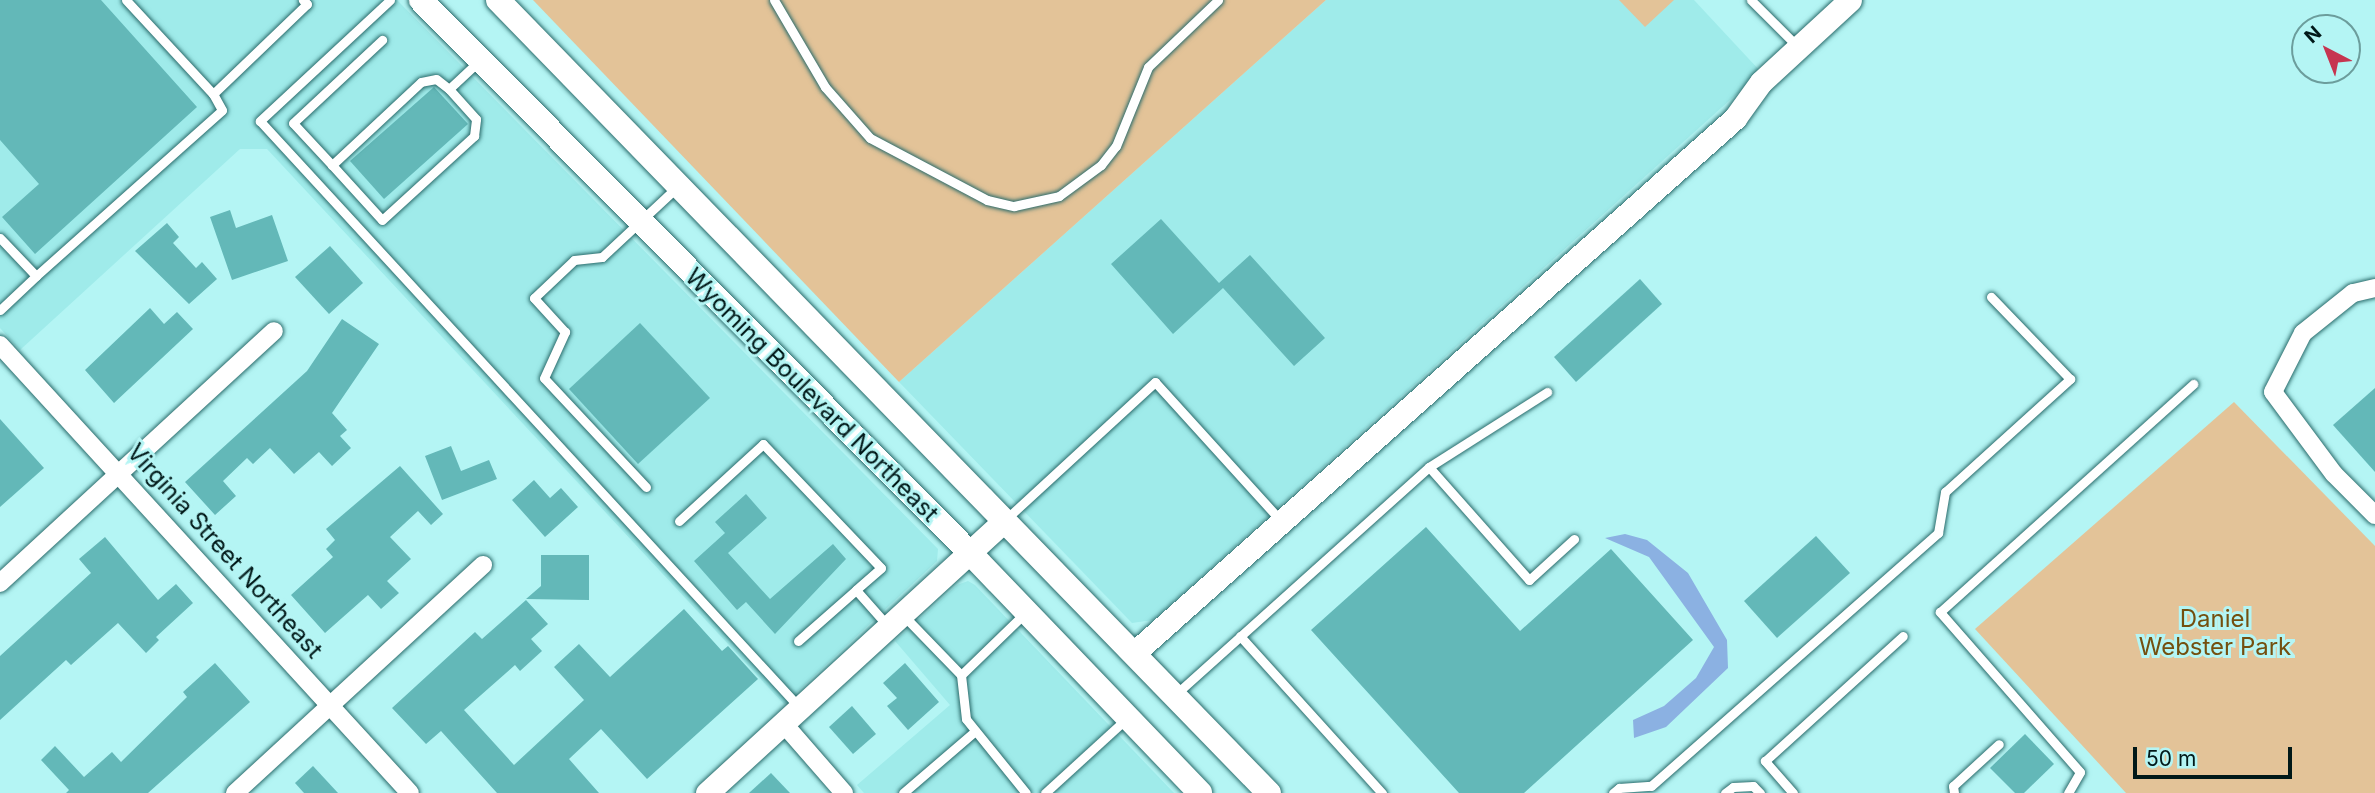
<!DOCTYPE html>
<style>
body{margin:0}
#map{position:relative;width:2375px;height:793px;overflow:hidden;background:#b4f5f4;font-family:Inter,sans-serif}
div>[style]{position:absolute}
.built>*{inset:0;background:#9febea}
.green>*{inset:0;background:#e3c398}
.water>*{inset:0;background:#8bb1e2}
.building>*{inset:0;background:#63b8b8}
.roads{filter:drop-shadow(0 0 2px #2a6b6b) drop-shadow(0 0 2px #2a6b6b)}
.service>*{height:9px;margin:-4.5px;padding:0 4.5px;transform-origin:4.5px;border-radius:4.5px;background:#fff}
.minor>*{height:18px;margin:-9px;padding:0 9px;transform-origin:9px;border-radius:9px;background:#fff}
.tertiary>*{height:23px;margin:-11.5px;padding:0 11.5px;transform-origin:11.5px;border-radius:11.5px;background:#fff}
.secondary>*{height:24px;margin:-12px;padding:0 12px;transform-origin:12px;border-radius:12px;background:#fff}
span{translate:-50% -50%;white-space:nowrap;text-align:center;line-height:1.15;-webkit-text-stroke:6px #b4f5f4;paint-order:stroke}
.street-label{font-size:24px;color:#001818}
.park-label{font-size:24px;color:#744f0f}
.north{position:absolute;left:2291px;top:14px;width:70px;height:70px;box-sizing:border-box;background:#b4f5f4;border:2px solid #6c9d9c;border-radius:50%;rotate:318deg;font-size:19px;font-weight:700;line-height:28px;text-align:center;color:#001818}
.north::after{content:'';display:block;margin:auto;width:24px;height:32px;background:#c63550;clip-path:polygon(50% 0,100% 100%,50% 72%,0 100%)}
.scale{position:absolute;left:2133px;top:747px;width:159px;height:32px;box-sizing:border-box;border:4px solid #001818;border-top:0;padding-left:9px;font-size:21px;line-height:24px;white-space:nowrap;color:#001818;-webkit-text-stroke:5px #b4f5f4;paint-order:stroke}
</style>
<div id="map">
<div class="built">
<div style="clip-path:polygon(0 0,397px 0,938px 549px,937px 561px,784px 704px,267px 149px,240px 149px,20px 350px,0 328px)"></div>
<div style="clip-path:polygon(1326px 0,1694px 0,1761px 72px,1153px 620px,1132px 623px,899px 382px)"></div>
<div style="clip-path:polygon(968px 581px,975px 585px,1174px 793px,864px 793px,857px 785px,950px 705px,895px 641px,957px 585px)"></div>
</div>
<div class="green">
<div style="clip-path:polygon(533px 0,1326px 0,899px 382px)"></div>
<div style="clip-path:polygon(1619px 0,1674px 0,1645px 27px)"></div>
<div style="clip-path:polygon(2234px 402px,2375px 546px,2375px 793px,2126px 793px,1975px 629px)"></div>
</div>
<div class="water">
<div style="clip-path:polygon(1625px 534px,1647px 540px,1688px 573px,1727px 640px,1728px 668px,1666px 727px,1634px 738px,1633px 720px,1664px 706px,1696px 678px,1714px 647px,1649px 557px,1605px 538px)"></div>
</div>
<div class="building">
<div style="clip-path:polygon(0 0,101px 0,197px 107px,35px 254px,2px 217px,39px 184px,0 140px)"></div>
<div style="clip-path:polygon(434px 87px,468px 124px,384px 199px,350px 161px)"></div>
<div style="clip-path:polygon(230px 210px,236px 228px,272px 215px,288px 261px,232px 280px,210px 217px)"></div>
<div style="clip-path:polygon(1161px 219px,1219px 283px,1250px 255px,1325px 338px,1294px 366px,1223px 288px,1173px 334px,1111px 264px)"></div>
<div style="clip-path:polygon(167px 223px,179px 237px,173px 243px,196px 268px,202px 262px,217px 279px,189px 304px,135px 251px)"></div>
<div style="clip-path:polygon(330px 246px,363px 283px,329px 314px,295px 277px)"></div>
<div style="clip-path:polygon(1640px 279px,1662px 304px,1576px 382px,1554px 357px)"></div>
<div style="clip-path:polygon(150px 308px,164px 324px,177px 312px,193px 329px,114px 403px,85px 370px)"></div>
<div style="clip-path:polygon(342px 319px,379px 344px,332px 413px,347px 430px,340px 436px,351px 448px,332px 466px,319px 452px,294px 474px,270px 448px,253px 464px,247px 458px,223px 481px,236px 496px,215px 515px,185px 482px,307px 371px)"></div>
<div style="clip-path:polygon(640px 323px,710px 398px,638px 464px,569px 389px)"></div>
<div style="clip-path:polygon(2375px 388px,2375px 472px,2333px 425px)"></div>
<div style="clip-path:polygon(0 419px,44px 468px,0 507px)"></div>
<div style="clip-path:polygon(451px 446px,461px 471px,489px 460px,497px 479px,442px 500px,425px 456px)"></div>
<div style="clip-path:polygon(400px 466px,443px 514px,431px 525px,418px 511px,390px 537px,411px 559px,387px 581px,399px 593px,381px 609px,368px 595px,325px 633px,291px 595px,333px 557px,326px 549px,335px 540px,326px 529px)"></div>
<div style="clip-path:polygon(534px 480px,550px 498px,561px 488px,578px 507px,545px 537px,512px 500px)"></div>
<div style="clip-path:polygon(746px 494px,767px 518px,728px 553px,770px 599px,833px 544px,846px 559px,775px 634px,746px 602px,737px 610px,694px 561px,725px 533px,715px 522px)"></div>
<div style="clip-path:polygon(1426px 527px,1520px 631px,1611px 549px,1693px 640px,1524px 793px,1459px 793px,1311px 630px)"></div>
<div style="clip-path:polygon(1816px 536px,1850px 573px,1777px 638px,1744px 601px)"></div>
<div style="clip-path:polygon(105px 537px,158px 600px,176px 584px,193px 603px,156px 637px,159px 640px,146px 653px,118px 623px,71px 665px,66px 660px,0 720px,0 656px,91px 573px,79px 559px)"></div>
<div style="clip-path:polygon(541px 555px,589px 555px,589px 600px,526px 599px,541px 586px)"></div>
<div style="clip-path:polygon(526px 600px,548px 624px,531px 639px,542px 651px,520px 671px,515px 665px,464px 710px,514px 765px,584px 700px,554px 667px,579px 644px,610px 677px,684px 609px,722px 651px,728px 646px,758px 679px,647px 779px,601px 729px,569px 759px,599px 793px,497px 793px,441px 731px,426px 744px,392px 708px,475px 632px,482px 639px)"></div>
<div style="clip-path:polygon(215px 663px,250px 702px,148px 793px,66px 793px,69px 790px,41px 760px,55px 746px,84px 777px,112px 752px,121px 762px,187px 697px,183px 692px)"></div>
<div style="clip-path:polygon(905px 663px,939px 702px,908px 730px,887px 706px,897px 698px,883px 683px)"></div>
<div style="clip-path:polygon(852px 706px,876px 734px,853px 754px,829px 727px)"></div>
<div style="clip-path:polygon(2025px 734px,2054px 764px,2024px 793px,2015px 793px,1990px 768px)"></div>
<div style="clip-path:polygon(313px 766px,338px 793px,304px 793px,295px 783px)"></div>
<div style="clip-path:polygon(771px 773px,790px 793px,749px 793px)"></div>
</div>
<div class="roads">
<div class="service">
<div style="left:126px;top:0;width:128px;rotate:47.2deg"></div>
<div style="left:390px;top:0;width:178px;rotate:137.1deg"></div>
<div style="left:260px;top:121px;width:796px;rotate:47.39deg"></div>
<div style="left:774px;top:0;width:101px;rotate:59.6deg"></div>
<div style="left:825px;top:87px;width:68px;rotate:48.6deg"></div>
<div style="left:870px;top:138px;width:132px;rotate:27.9deg"></div>
<div style="left:987px;top:200px;width:28px;rotate:13deg"></div>
<div style="left:1014px;top:206px;width:46px;rotate:-12.5deg"></div>
<div style="left:1059px;top:196px;width:52px;rotate:-36.4deg"></div>
<div style="left:1101px;top:165px;width:24px;rotate:-52deg"></div>
<div style="left:1116px;top:146px;width:85px;rotate:-67.9deg"></div>
<div style="left:1148px;top:67px;width:97px;rotate:-43.7deg"></div>
<div style="left:1751px;top:0;width:65px;rotate:45deg"></div>
<div style="left:449px;top:89px;width:16px;rotate:-142deg"></div>
<div style="left:436px;top:79px;width:15px;rotate:169deg"></div>
<div style="left:421px;top:82px;width:122px;rotate:137deg"></div>
<div style="left:332px;top:165px;width:74px;rotate:47.7deg"></div>
<div style="left:382px;top:220px;width:125px;rotate:-42.4deg"></div>
<div style="left:474px;top:136px;width:17px;rotate:-83deg"></div>
<div style="left:476px;top:119px;width:40px;rotate:-132deg"></div>
<div style="left:449px;top:89px;width:41px;rotate:-43deg"></div>
<div style="left:332px;top:165px;width:57px;rotate:-132.9deg"></div>
<div style="left:293px;top:123px;width:122px;rotate:-43deg"></div>
<div style="left:0;top:238px;width:52px;rotate:46.5deg"></div>
<div style="left:36px;top:276px;width:249px;rotate:-41.7deg"></div>
<div style="left:222px;top:110px;width:18px;rotate:-119deg"></div>
<div style="left:213px;top:94px;width:130px;rotate:-43.8deg"></div>
<div style="left:307px;top:4px;width:6px;rotate:-135deg"></div>
<div style="left:0;top:310px;width:50px;rotate:-43.4deg"></div>
<div style="left:1429px;top:467px;width:151px;rotate:48.5deg"></div>
<div style="left:1529px;top:580px;width:61px;rotate:-42.3deg"></div>
<div style="left:646px;top:487px;width:149px;rotate:-133.1deg"></div>
<div style="left:544px;top:378px;width:51px;rotate:-65.5deg"></div>
<div style="left:565px;top:332px;width:46px;rotate:-132.4deg"></div>
<div style="left:534px;top:298px;width:55px;rotate:-43.5deg"></div>
<div style="left:574px;top:260px;width:28px;rotate:-6deg"></div>
<div style="left:602px;top:257px;width:101px;rotate:-43deg"></div>
<div style="left:1005px;top:520px;width:204px;rotate:-42.6deg"></div>
<div style="left:1155px;top:382px;width:188px;rotate:47.8deg"></div>
<div style="left:679px;top:521px;width:114px;rotate:-42.5deg"></div>
<div style="left:763px;top:444px;width:171px;rotate:46.4deg"></div>
<div style="left:881px;top:568px;width:33px;rotate:139deg"></div>
<div style="left:1025px;top:613px;width:89px;rotate:135.9deg"></div>
<div style="left:961px;top:675px;width:44px;rotate:83.5deg"></div>
<div style="left:966px;top:719px;width:95px;rotate:51deg"></div>
<div style="left:904px;top:616px;width:82px;rotate:46deg"></div>
<div style="left:1240px;top:636px;width:212px;rotate:47.9deg"></div>
<div style="left:798px;top:641px;width:77px;rotate:-41.3deg"></div>
<div style="left:856px;top:590px;width:48px;rotate:48.4deg"></div>
<div style="left:1176px;top:694px;width:340px;rotate:-41.9deg"></div>
<div style="left:1429px;top:467px;width:140px;rotate:-32.4deg"></div>
<div style="left:903px;top:793px;width:95px;rotate:-40.7deg"></div>
<div style="left:1045px;top:793px;width:110px;rotate:-42.4deg"></div>
<div style="left:1613px;top:793px;width:8px;rotate:-40deg"></div>
<div style="left:1619px;top:788px;width:32px;rotate:-4deg"></div>
<div style="left:1651px;top:786px;width:383px;rotate:-41.4deg"></div>
<div style="left:1938px;top:533px;width:42px;rotate:-80.3deg"></div>
<div style="left:1945px;top:492px;width:169px;rotate:-42.1deg"></div>
<div style="left:2070px;top:379px;width:114px;rotate:-133.9deg"></div>
<div style="left:1725px;top:793px;width:10px;rotate:-37deg"></div>
<div style="left:1733px;top:787px;width:20px;rotate:-3deg"></div>
<div style="left:1753px;top:786px;width:10px;rotate:45deg"></div>
<div style="left:1793px;top:793px;width:43px;rotate:-131.2deg"></div>
<div style="left:1765px;top:761px;width:186px;rotate:-42.2deg"></div>
<div style="left:1954px;top:793px;width:7px;rotate:-98deg"></div>
<div style="left:1953px;top:786px;width:62px;rotate:-42.4deg"></div>
<div style="left:2068px;top:793px;width:24px;rotate:-60deg"></div>
<div style="left:2080px;top:772px;width:213px;rotate:-131.2deg"></div>
<div style="left:1940px;top:612px;width:341px;rotate:-42deg"></div>
</div>
<div class="minor">
<div style="left:2375px;top:288px;width:23px;rotate:167deg"></div>
<div style="left:2353px;top:293px;width:64px;rotate:141.3deg"></div>
<div style="left:2303px;top:333px;width:66px;rotate:117deg"></div>
<div style="left:2273px;top:392px;width:102px;rotate:53.4deg"></div>
<div style="left:2334px;top:474px;width:58px;rotate:45deg"></div>
<div style="left:0;top:345px;width:607px;rotate:47.54deg"></div>
<div style="left:0;top:583px;width:372px;rotate:-42.6deg"></div>
<div style="left:783px;top:723px;width:93px;rotate:48.9deg"></div>
<div style="left:235px;top:793px;width:337px;rotate:-42.6deg"></div>
</div>
<div class="tertiary">
<div style="left:1134px;top:653px;width:805px;rotate:-41.67deg"></div>
<div style="left:1735px;top:118px;width:44px;rotate:-54.2deg"></div>
<div style="left:1761px;top:82px;width:121px;rotate:-42.7deg"></div>
<div style="left:707px;top:793px;width:403px;rotate:-42.5deg"></div>
</div>
<div class="secondary">
<div style="left:421px;top:0;width:781px;rotate:45.21deg"></div>
<div style="left:971px;top:554px;width:331px;rotate:46.2deg"></div>
<div style="left:498px;top:0;width:1106px;rotate:45.81deg"></div>
</div>
</div>
<div class="street-label">
<span style="left:812px;top:395px;rotate:45deg">Wyoming Boulevard Northeast</span>
<span style="left:225px;top:551px;rotate:48deg">Virginia Street Northeast</span>
</div>
<div class="park-label">
<span style="left:2215px;top:633px">Daniel<br>Webster Park</span>
</div>
<div class="north">N</div>
<div class="scale">50 m</div>
</div>
